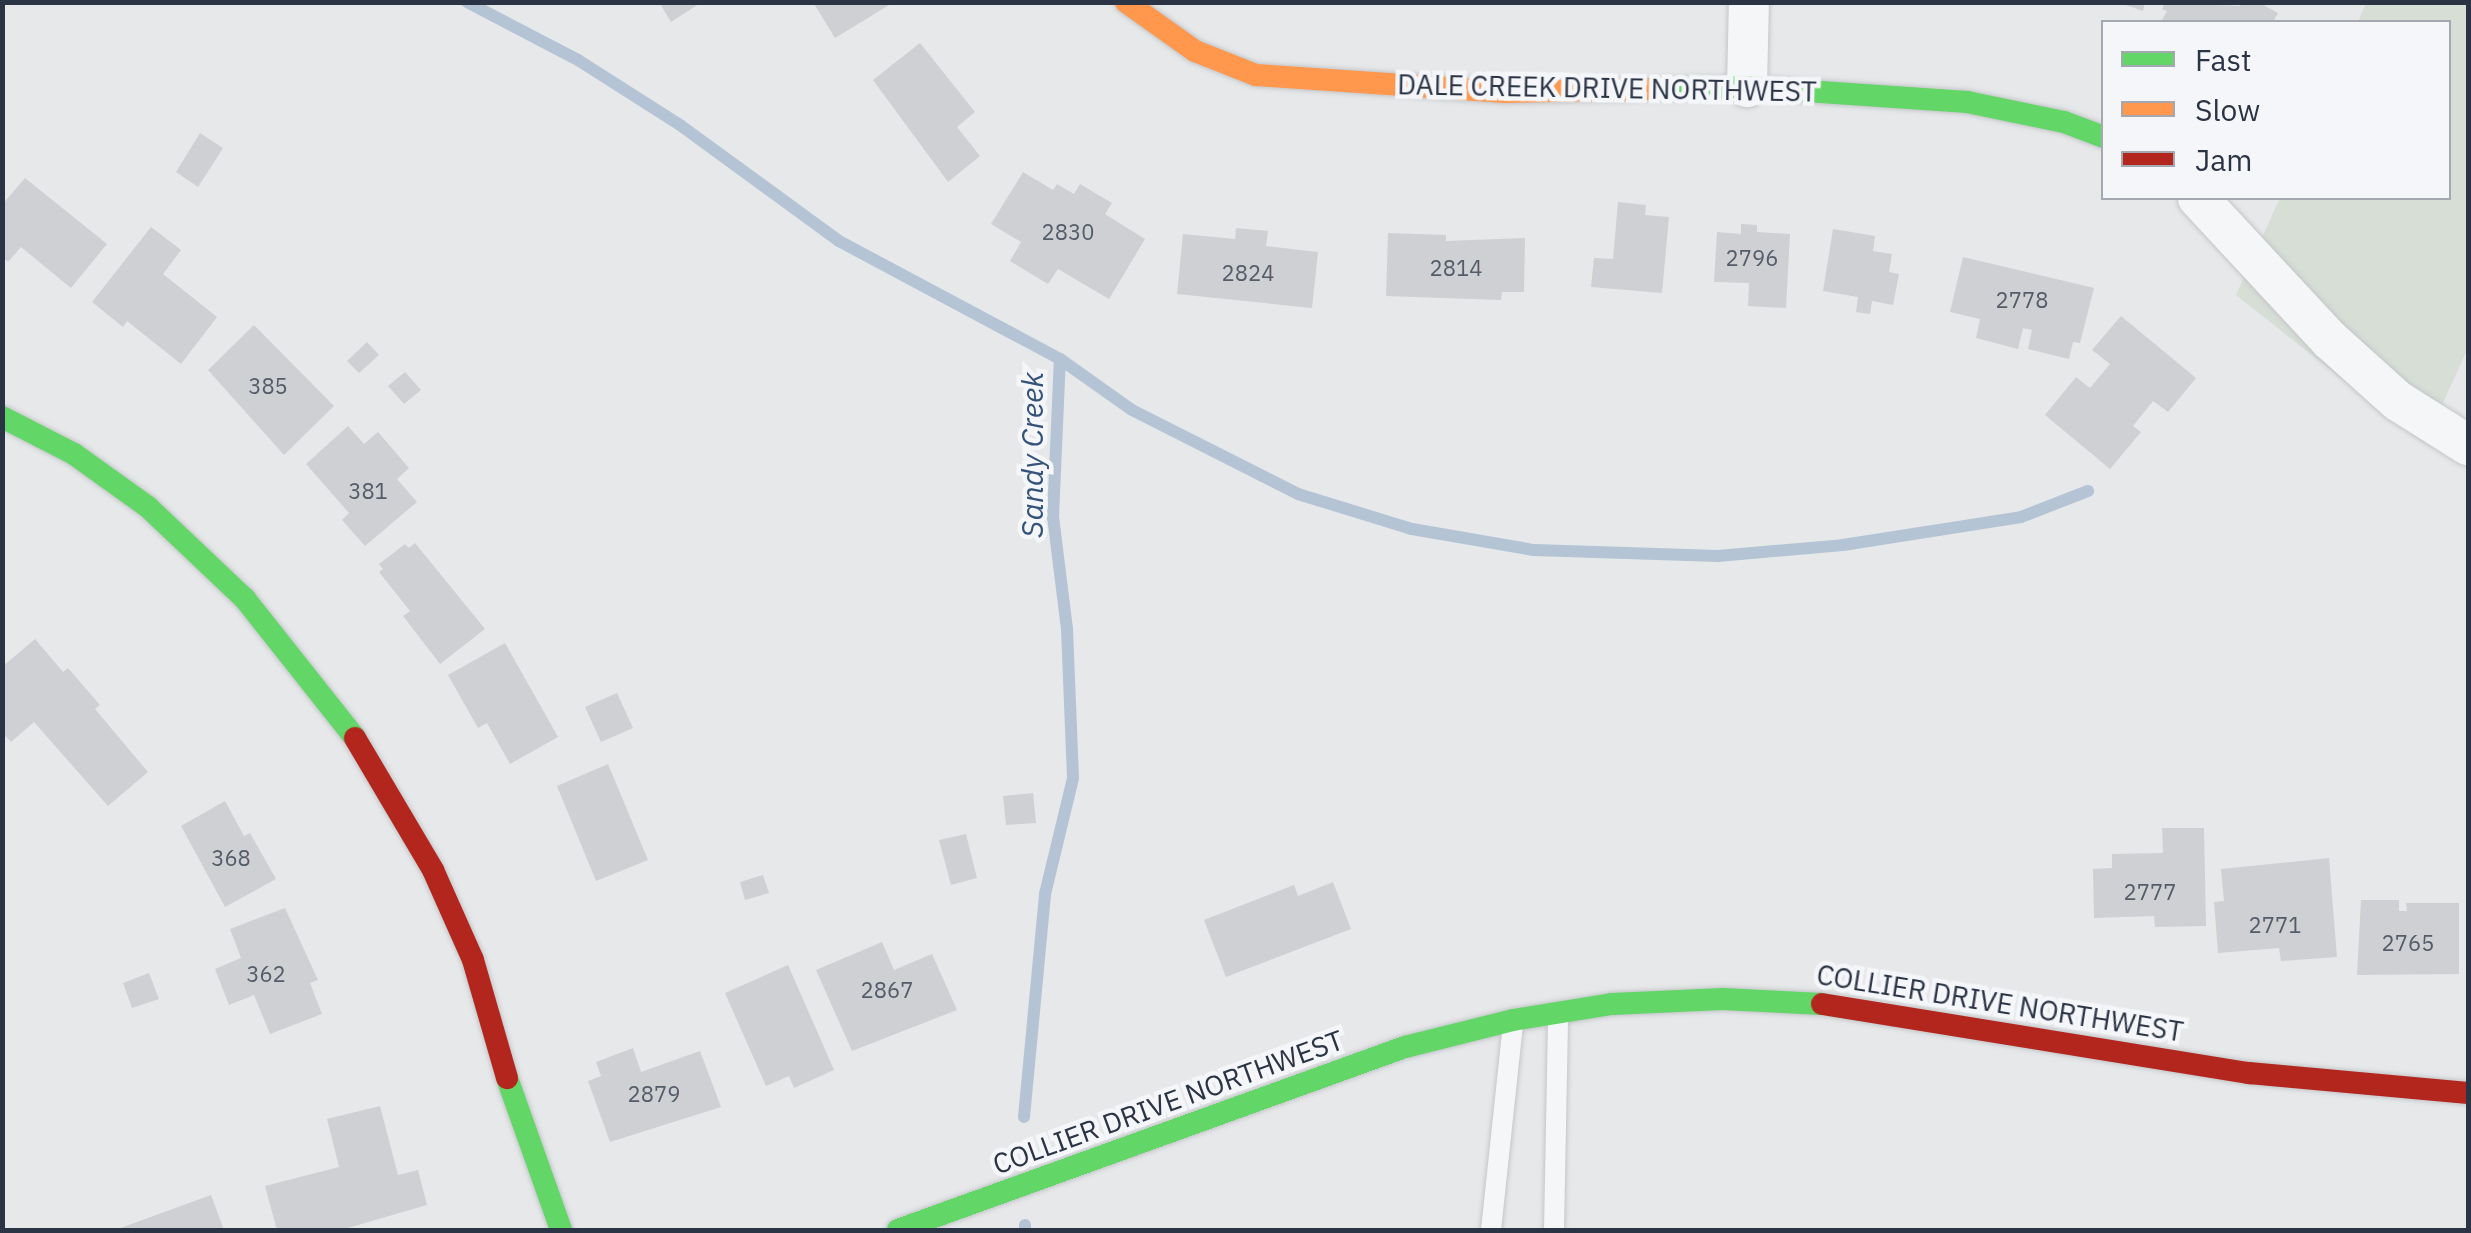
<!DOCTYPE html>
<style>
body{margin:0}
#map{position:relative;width:2471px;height:1233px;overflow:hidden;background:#e6e8ea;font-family:"IBM Plex Sans",sans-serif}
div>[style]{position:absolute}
.green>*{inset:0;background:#d6ded6}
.stream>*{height:12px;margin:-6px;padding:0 6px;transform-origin:6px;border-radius:6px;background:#b4c4d5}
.building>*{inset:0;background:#ced0d3}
.roads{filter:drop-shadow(0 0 2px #c4c6c8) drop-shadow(0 0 2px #c4c6c8)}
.lane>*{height:20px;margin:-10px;padding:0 10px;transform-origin:10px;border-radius:10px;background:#f5f6f7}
.street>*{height:40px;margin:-20px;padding:0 20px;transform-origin:20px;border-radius:20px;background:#f5f6f7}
.fast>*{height:22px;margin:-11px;padding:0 11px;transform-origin:11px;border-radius:11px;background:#63d668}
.slow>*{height:22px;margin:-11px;padding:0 11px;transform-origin:11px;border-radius:11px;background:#ff974d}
.jam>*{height:22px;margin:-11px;padding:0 11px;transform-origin:11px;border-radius:11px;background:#b3261e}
span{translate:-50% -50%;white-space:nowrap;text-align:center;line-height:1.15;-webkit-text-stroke:9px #f4f6f9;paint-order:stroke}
.number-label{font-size:22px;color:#545c69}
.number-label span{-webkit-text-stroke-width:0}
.street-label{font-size:28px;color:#2b3445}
.water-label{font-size:30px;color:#34527a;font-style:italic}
.frame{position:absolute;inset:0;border:5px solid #2b3445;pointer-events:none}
.legend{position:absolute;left:2101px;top:20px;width:350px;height:180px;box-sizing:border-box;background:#f4f6f9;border:2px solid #a4a8b1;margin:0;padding:12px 18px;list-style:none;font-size:30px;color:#2b3445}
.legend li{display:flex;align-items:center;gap:20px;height:50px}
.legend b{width:50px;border:2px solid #a4a8b1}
</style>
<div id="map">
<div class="green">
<div style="clip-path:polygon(2366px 3px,2468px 3px,2468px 348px,2424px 444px,2236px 295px,2280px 198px,2448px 198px,2448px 22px,2358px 22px)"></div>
</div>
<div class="stream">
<div style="left:467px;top:2px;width:125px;rotate:27.6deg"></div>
<div style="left:578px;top:60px;width:121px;rotate:32.5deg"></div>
<div style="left:680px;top:125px;width:197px;rotate:36.1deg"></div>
<div style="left:839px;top:241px;width:251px;rotate:28.1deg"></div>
<div style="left:1060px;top:359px;width:88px;rotate:35.3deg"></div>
<div style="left:1132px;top:410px;width:186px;rotate:26.8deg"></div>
<div style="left:1298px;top:494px;width:119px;rotate:17.1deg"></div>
<div style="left:1412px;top:529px;width:124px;rotate:9.8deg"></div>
<div style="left:1534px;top:550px;width:184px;rotate:1.9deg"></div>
<div style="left:1718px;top:556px;width:125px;rotate:-5deg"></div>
<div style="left:1843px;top:545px;width:180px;rotate:-8.9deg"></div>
<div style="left:2021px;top:517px;width:72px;rotate:-21.2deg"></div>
<div style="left:1024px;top:1117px;width:224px;rotate:-84.6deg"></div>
<div style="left:1045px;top:894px;width:119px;rotate:-76.4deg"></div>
<div style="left:1073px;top:778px;width:149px;rotate:-92.3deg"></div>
<div style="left:1067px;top:629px;width:113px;rotate:-97.1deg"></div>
<div style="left:1053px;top:517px;width:158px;rotate:-87.5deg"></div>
<div style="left:1025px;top:1225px;width:5px;rotate:90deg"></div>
</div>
<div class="building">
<div style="clip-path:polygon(659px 2px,702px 2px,671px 22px)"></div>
<div style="clip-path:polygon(813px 2px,894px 2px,835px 38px)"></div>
<div style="clip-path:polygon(2117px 2px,2145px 2px,2143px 11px)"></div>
<div style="clip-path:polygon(2242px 2px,2258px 2px,2278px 13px,2273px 22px,2161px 22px,2167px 11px,2162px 9px,2165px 3px,2240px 6px)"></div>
<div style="clip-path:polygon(920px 43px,975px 112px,957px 127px,980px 156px,948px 182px,873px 80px)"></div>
<div style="clip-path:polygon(200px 133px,223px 148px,198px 187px,176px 172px)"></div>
<div style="clip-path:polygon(1023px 172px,1053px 190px,1057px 184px,1074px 194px,1080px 184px,1112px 203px,1105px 214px,1145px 239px,1109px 299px,1058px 269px,1048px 284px,1010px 261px,1021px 242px,991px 224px)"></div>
<div style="clip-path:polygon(25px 178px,107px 244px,71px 288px,21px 247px,8px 262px,2px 257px,2px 205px)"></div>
<div style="clip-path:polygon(1618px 202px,1646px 205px,1645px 215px,1669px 217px,1662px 293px,1591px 287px,1594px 258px,1613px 259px)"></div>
<div style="clip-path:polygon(1741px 224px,1757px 225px,1757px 232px,1790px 234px,1786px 308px,1748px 306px,1749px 283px,1714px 282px,1717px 232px,1741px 234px)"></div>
<div style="clip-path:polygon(151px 227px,181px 250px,163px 274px,217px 317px,181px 364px,127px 321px,123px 327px,92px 302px)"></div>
<div style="clip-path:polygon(1236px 228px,1268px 231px,1266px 246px,1318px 252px,1312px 308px,1177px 294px,1183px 234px,1235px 239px)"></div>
<div style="clip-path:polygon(1833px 229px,1875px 236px,1873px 251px,1892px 254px,1889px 272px,1899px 274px,1893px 305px,1872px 301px,1870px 314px,1856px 312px,1858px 297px,1823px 291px)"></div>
<div style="clip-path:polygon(1388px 233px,1446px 235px,1446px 241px,1525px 238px,1524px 292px,1502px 292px,1501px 300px,1386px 296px)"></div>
<div style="clip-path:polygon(1963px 257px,2094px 288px,2080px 343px,2073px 342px,2069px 359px,2028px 349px,2032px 330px,2023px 328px,2018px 349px,1976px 338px,1980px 319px,1950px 312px)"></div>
<div style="clip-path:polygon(2121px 316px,2196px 378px,2168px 412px,2153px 401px,2133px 426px,2141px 432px,2110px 469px,2045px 415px,2076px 377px,2090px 388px,2110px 364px,2092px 350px)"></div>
<div style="clip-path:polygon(254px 325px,334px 406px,284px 455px,208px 370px)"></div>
<div style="clip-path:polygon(367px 342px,379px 355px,359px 373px,347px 361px)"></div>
<div style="clip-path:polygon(405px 372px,421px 390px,404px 404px,388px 386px)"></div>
<div style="clip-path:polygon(348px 426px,364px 444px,378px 432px,409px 468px,397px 479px,417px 502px,365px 546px,342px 520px,349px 513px,306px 464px)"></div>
<div style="clip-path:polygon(415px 543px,485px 629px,440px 664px,403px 616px,410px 611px,379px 572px,383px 569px,379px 564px,405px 544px,409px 548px)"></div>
<div style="clip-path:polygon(35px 639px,63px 672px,68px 668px,100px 705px,95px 709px,148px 772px,108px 806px,34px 722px,11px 742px,2px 732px,2px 667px)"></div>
<div style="clip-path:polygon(505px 643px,558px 737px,510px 764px,487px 723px,478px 728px,448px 675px)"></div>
<div style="clip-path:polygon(617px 693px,633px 728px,601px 742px,585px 707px)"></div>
<div style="clip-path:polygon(608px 764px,648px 860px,596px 881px,557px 786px)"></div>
<div style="clip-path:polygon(1033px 793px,1036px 823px,1006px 825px,1003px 796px)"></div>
<div style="clip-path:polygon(225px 801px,244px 836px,250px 833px,276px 879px,225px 907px,181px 826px)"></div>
<div style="clip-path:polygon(2162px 828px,2204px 828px,2206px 926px,2155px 927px,2154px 916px,2094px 918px,2093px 869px,2112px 868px,2112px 854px,2163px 853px)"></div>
<div style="clip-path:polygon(966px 834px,977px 878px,951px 885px,939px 840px)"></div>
<div style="clip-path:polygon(2329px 858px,2337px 957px,2281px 961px,2279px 948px,2218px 953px,2214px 902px,2224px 901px,2221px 869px)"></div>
<div style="clip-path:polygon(763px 875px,769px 893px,745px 900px,740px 882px)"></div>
<div style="clip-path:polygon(1333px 882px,1351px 929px,1226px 977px,1204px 920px,1294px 885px,1298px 896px)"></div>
<div style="clip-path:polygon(2361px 900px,2399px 900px,2399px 911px,2407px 911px,2406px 903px,2459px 903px,2459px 974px,2357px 975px)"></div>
<div style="clip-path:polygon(285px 908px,318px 980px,310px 983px,322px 1014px,270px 1034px,254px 995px,229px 1005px,215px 969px,241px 958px,230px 929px)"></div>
<div style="clip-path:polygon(882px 942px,894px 970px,932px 954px,957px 1010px,852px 1051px,816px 970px)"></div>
<div style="clip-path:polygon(788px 965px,834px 1070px,794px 1088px,789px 1076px,766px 1086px,725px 993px)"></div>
<div style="clip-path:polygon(149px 973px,159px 999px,132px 1008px,123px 983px)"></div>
<div style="clip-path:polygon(633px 1048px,641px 1072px,700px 1051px,721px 1107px,610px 1142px,588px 1081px,601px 1076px,596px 1062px)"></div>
<div style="clip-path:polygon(380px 1106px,398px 1175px,418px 1170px,427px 1205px,341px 1230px,277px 1230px,265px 1186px,339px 1167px,327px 1119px)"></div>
<div style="clip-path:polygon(211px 1195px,224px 1230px,115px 1230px)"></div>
</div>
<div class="roads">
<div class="lane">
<div style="left:1491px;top:1230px;width:207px;rotate:-83.9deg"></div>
<div style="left:1554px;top:1230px;width:215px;rotate:-88.9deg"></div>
</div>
<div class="street">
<div style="left:1747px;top:87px;width:85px;rotate:-88.7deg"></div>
<div style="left:2198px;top:198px;width:194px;rotate:47.1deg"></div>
<div style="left:2330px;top:340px;width:91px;rotate:41.9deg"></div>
<div style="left:2398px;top:401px;width:83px;rotate:32.2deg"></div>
</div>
<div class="fast">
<div style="left:1646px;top:89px;width:101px;rotate:-1.1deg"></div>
<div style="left:1747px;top:87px;width:221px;rotate:3.9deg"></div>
<div style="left:1967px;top:102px;width:99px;rotate:11.7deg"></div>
<div style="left:2064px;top:122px;width:43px;rotate:20.6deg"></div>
<div style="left:2px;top:417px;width:81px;rotate:27.2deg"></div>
<div style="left:74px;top:454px;width:91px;rotate:35.6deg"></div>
<div style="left:148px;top:507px;width:134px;rotate:43.5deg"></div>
<div style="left:245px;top:599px;width:177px;rotate:51.6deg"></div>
<div style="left:507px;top:1078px;width:161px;rotate:70.4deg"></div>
<div style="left:898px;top:1230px;width:539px;rotate:-19.85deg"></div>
<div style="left:1405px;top:1047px;width:111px;rotate:-14deg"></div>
<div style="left:1513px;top:1020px;width:100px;rotate:-9.2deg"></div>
<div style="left:1612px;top:1004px;width:111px;rotate:-2.6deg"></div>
<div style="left:1723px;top:999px;width:99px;rotate:2.9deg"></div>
</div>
<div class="slow">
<div style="left:1126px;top:2px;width:85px;rotate:35.4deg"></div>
<div style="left:1195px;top:51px;width:66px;rotate:21.5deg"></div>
<div style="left:1256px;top:75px;width:250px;rotate:3.9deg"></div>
<div style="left:1505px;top:92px;width:141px;rotate:-1.2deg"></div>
</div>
<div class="jam">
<div style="left:355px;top:738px;width:153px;rotate:59.4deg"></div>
<div style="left:433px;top:870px;width:98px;rotate:66deg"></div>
<div style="left:473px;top:960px;width:123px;rotate:73.9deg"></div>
<div style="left:1822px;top:1004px;width:433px;rotate:9.2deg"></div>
<div style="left:2249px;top:1073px;width:220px;rotate:5.2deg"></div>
</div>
</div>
<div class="number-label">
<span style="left:1068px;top:232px">2830</span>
<span style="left:1752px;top:258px">2796</span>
<span style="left:1456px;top:268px">2814</span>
<span style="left:1248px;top:273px">2824</span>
<span style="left:2022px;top:300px">2778</span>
<span style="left:268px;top:386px">385</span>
<span style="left:368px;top:491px">381</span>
<span style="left:231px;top:858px">368</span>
<span style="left:2150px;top:892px">2777</span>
<span style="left:2275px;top:925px">2771</span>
<span style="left:2408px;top:943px">2765</span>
<span style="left:266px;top:974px">362</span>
<span style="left:887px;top:990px">2867</span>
<span style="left:654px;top:1094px">2879</span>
</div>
<div class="street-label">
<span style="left:1607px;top:88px;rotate:1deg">DALE CREEK DRIVE NORTHWEST</span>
<span style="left:2000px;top:1003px;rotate:9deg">COLLIER DRIVE NORTHWEST</span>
<span style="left:1168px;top:1102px;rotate:-20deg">COLLIER DRIVE NORTHWEST</span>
</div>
<div class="water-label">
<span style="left:1032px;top:455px;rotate:-90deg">Sandy Creek</span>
</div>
<div class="frame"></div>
<ul class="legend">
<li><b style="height:12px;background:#63d668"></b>Fast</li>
<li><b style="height:12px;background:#ff974d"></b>Slow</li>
<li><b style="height:12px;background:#b3261e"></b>Jam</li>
</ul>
</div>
